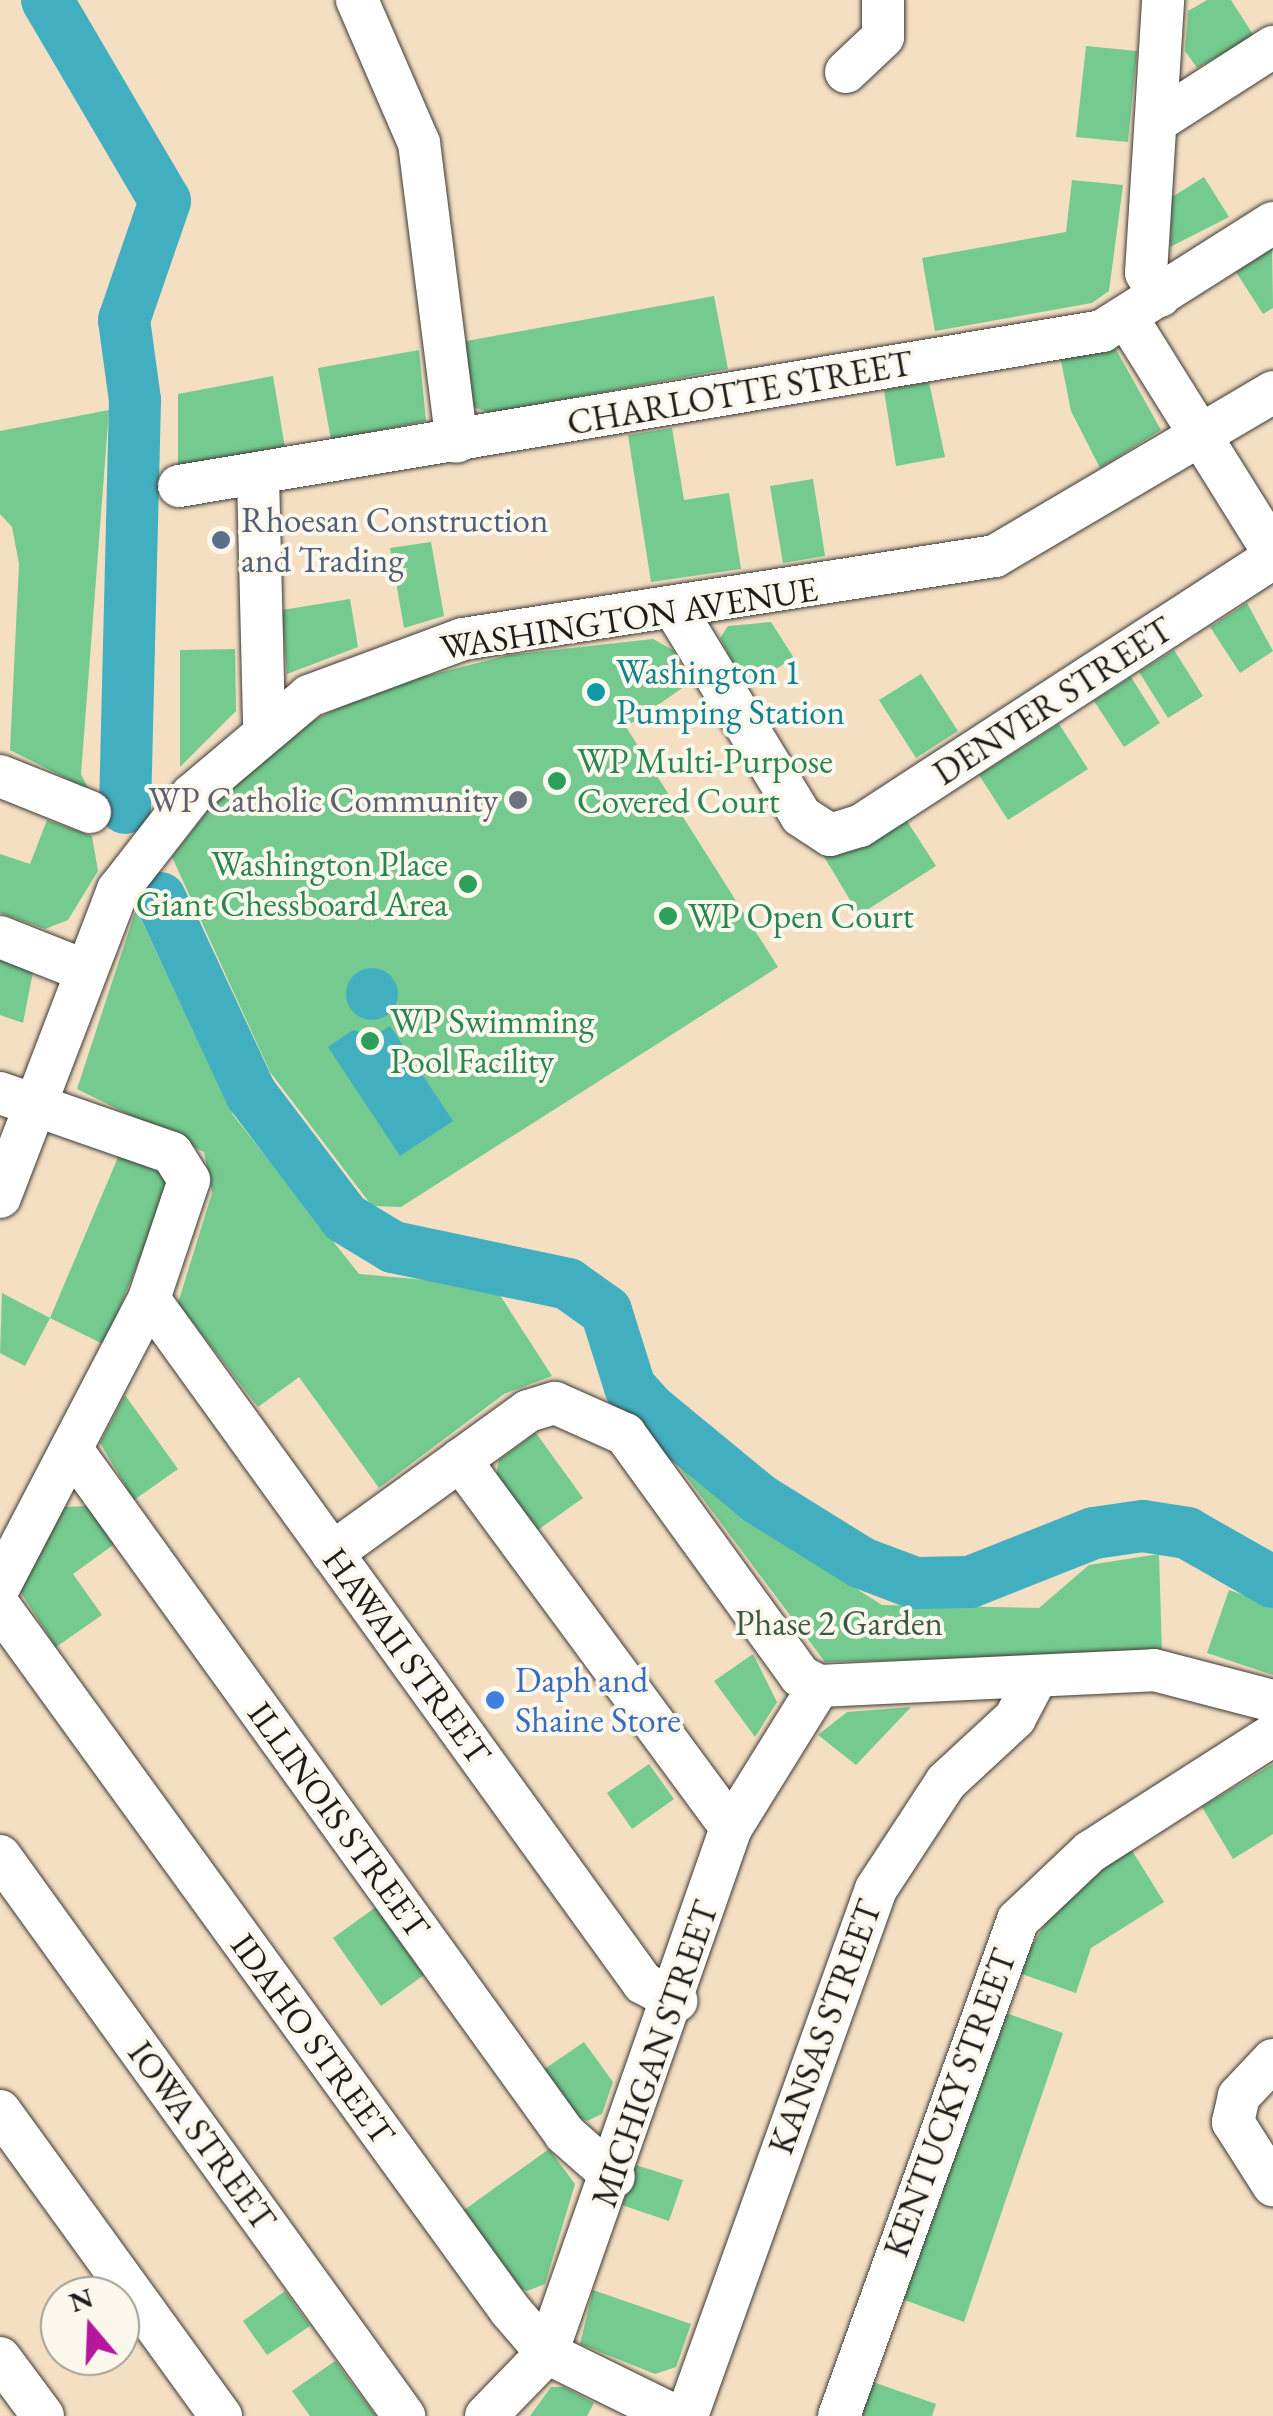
<!DOCTYPE html>
<style>
body{margin:0}
#map{position:relative;width:1273px;height:2416px;overflow:hidden;background:#f4dfc3;font-family:"EB Garamond",serif}
div>[style]{position:absolute}
.green>*{inset:0;background:#74ca8f}
.water>*{inset:0;background:#42afc1}
.round{border-radius:50%}
.river>*{height:52px;margin:-26px;padding:0 26px;transform-origin:26px;border-radius:26px;background:#42afc1}
.roads{filter:drop-shadow(0 0 2px #3c3935) drop-shadow(0 0 2px #3c3935)}
.minor>*{height:42px;margin:-21px;padding:0 21px;transform-origin:21px;border-radius:21px;background:#fff}
.dots>*{width:28px;height:28px;translate:-50% -50%;box-sizing:border-box;border:5px solid #fbf7ec;border-radius:50%}
span{translate:-50% -50%;white-space:nowrap;text-align:center;line-height:1.15;-webkit-text-stroke:8px #fbf7ec;paint-order:stroke}
.street-label{font-size:35px;color:#1c1c1c}
.service-label{font-size:35px;color:#4e5e75}
.left{translate:0 -50%;text-align:left}
.culture-label{font-size:35px;color:#0d838f}
.leisure-label{font-size:35px;color:#27864d}
.right{translate:-100% -50%;text-align:right}
.worship-label{font-size:35px;color:#5b616d}
.park-label{font-size:35px;color:#3b5944}
.shop-label{font-size:35px;color:#366cbe}
.north{position:absolute;left:40px;top:2276px;width:100px;height:100px;box-sizing:border-box;background:#fbf7ec;border:2px solid #a29f99;border-radius:50%;rotate:341deg;font-size:28px;font-weight:700;line-height:40px;text-align:center;color:#1c1c1c}
.north::after{content:'';display:block;margin:auto;width:35px;height:45px;background:#b5179e;clip-path:polygon(50% 0,100% 100%,50% 72%,0 100%)}
</style>
<div id="map">
<div class="green">
<div style="clip-path:polygon(1207px 0,1231px 0,1254px 36px,1197px 68px,1185px 51px,1188px 11px)"></div>
<div style="clip-path:polygon(1086px 46px,1137px 51px,1128px 142px,1076px 137px)"></div>
<div style="clip-path:polygon(1204px 177px,1229px 217px,1170px 247px,1172px 197px)"></div>
<div style="clip-path:polygon(1072px 180px,1123px 185px,1109px 291px,1092px 303px,935px 331px,922px 258px,1066px 232px)"></div>
<div style="clip-path:polygon(1272px 249px,1273px 308px,1263px 314px,1236px 272px)"></div>
<div style="clip-path:polygon(714px 296px,728px 369px,490px 413px,473px 407px,461px 342px)"></div>
<div style="clip-path:polygon(1114px 346px,1161px 430px,1100px 468px,1071px 411px,1060px 356px)"></div>
<div style="clip-path:polygon(419px 350px,426px 421px,331px 440px,318px 368px)"></div>
<div style="clip-path:polygon(273px 376px,285px 448px,178px 468px,178px 394px)"></div>
<div style="clip-path:polygon(929px 382px,945px 457px,896px 466px,884px 390px)"></div>
<div style="clip-path:polygon(109px 410px,81px 774px,89px 790px,10px 750px,19px 564px,12px 527px,0 514px,0 431px)"></div>
<div style="clip-path:polygon(672px 428px,684px 500px,729px 493px,741px 569px,651px 582px,628px 435px)"></div>
<div style="clip-path:polygon(813px 479px,825px 556px,783px 563px,770px 486px)"></div>
<div style="clip-path:polygon(431px 542px,444px 616px,404px 628px,390px 548px)"></div>
<div style="clip-path:polygon(350px 599px,358px 647px,287px 674px,282px 610px)"></div>
<div style="clip-path:polygon(1247px 603px,1273px 651px,1240px 673px,1210px 627px)"></div>
<div style="clip-path:polygon(771px 622px,794px 658px,746px 687px,720px 638px,728px 626px)"></div>
<div style="clip-path:polygon(653px 639px,673px 650px,691px 682px,626px 727px,778px 967px,401px 1207px,372px 1206px,270px 1072px,172px 857px,216px 800px,308px 723px,379px 688px,509px 655px)"></div>
<div style="clip-path:polygon(235px 649px,236px 711px,180px 767px,180px 650px)"></div>
<div style="clip-path:polygon(1174px 650px,1203px 696px,1168px 718px,1139px 672px)"></div>
<div style="clip-path:polygon(921px 674px,958px 731px,916px 758px,879px 700px)"></div>
<div style="clip-path:polygon(1131px 677px,1160px 723px,1124px 747px,1094px 701px)"></div>
<div style="clip-path:polygon(1059px 724px,1088px 769px,1008px 820px,979px 775px)"></div>
<div style="clip-path:polygon(47px 820px,92px 836px,98px 871px,68px 920px,45px 929px,0 913px,0 854px,30px 864px)"></div>
<div style="clip-path:polygon(907px 821px,936px 866px,859px 915px,823px 855px,869px 845px)"></div>
<div style="clip-path:polygon(136px 909px,233px 1115px,359px 1274px,494px 1286px,552px 1376px,504px 1394px,379px 1488px,299px 1377px,258px 1407px,178px 1303px,212px 1193px,204px 1152px,77px 1089px)"></div>
<div style="clip-path:polygon(0 960px,33px 972px,23px 1023px,0 1015px)"></div>
<div style="clip-path:polygon(119px 1155px,157px 1168px,169px 1185px,105px 1345px,50px 1318px,25px 1366px,0 1353px,2px 1293px,50px 1318px)"></div>
<div style="clip-path:polygon(125px 1395px,178px 1469px,134px 1500px,100px 1443px)"></div>
<div style="clip-path:polygon(635px 1408px,764px 1530px,882px 1605px,1039px 1608px,1089px 1565px,1159px 1554px,1162px 1654px,825px 1662px)"></div>
<div style="clip-path:polygon(536px 1433px,583px 1498px,535px 1532px,496px 1477px,499px 1460px)"></div>
<div style="clip-path:polygon(90px 1506px,116px 1543px,73px 1574px,102px 1615px,56px 1647px,17px 1587px,63px 1507px)"></div>
<div style="clip-path:polygon(1229px 1590px,1273px 1605px,1273px 1675px,1207px 1653px)"></div>
<div style="clip-path:polygon(753px 1654px,777px 1702px,755px 1737px,714px 1681px)"></div>
<div style="clip-path:polygon(911px 1707px,856px 1765px,818px 1735px,847px 1712px)"></div>
<div style="clip-path:polygon(649px 1764px,674px 1799px,632px 1829px,607px 1793px)"></div>
<div style="clip-path:polygon(1273px 1764px,1273px 1834px,1233px 1859px,1202px 1807px)"></div>
<div style="clip-path:polygon(1131px 1849px,1164px 1902px,1091px 1948px,1076px 1993px,1016px 1972px,1062px 1896px)"></div>
<div style="clip-path:polygon(376px 1907px,424px 1975px,381px 2006px,333px 1938px)"></div>
<div style="clip-path:polygon(1003px 2012px,1063px 2033px,964px 2322px,902px 2299px)"></div>
<div style="clip-path:polygon(584px 2042px,613px 2082px,602px 2114px,587px 2121px,569px 2113px,540px 2072px)"></div>
<div style="clip-path:polygon(549px 2149px,575px 2184px,545px 2284px,527px 2291px,511px 2284px,460px 2213px)"></div>
<div style="clip-path:polygon(636px 2165px,683px 2180px,669px 2221px,622px 2205px)"></div>
<div style="clip-path:polygon(593px 2290px,691px 2324px,676px 2367px,655px 2374px,580px 2344px)"></div>
<div style="clip-path:polygon(285px 2291px,310px 2326px,267px 2355px,243px 2321px)"></div>
<div style="clip-path:polygon(335px 2361px,361px 2396px,376px 2416px,310px 2416px,292px 2391px)"></div>
<div style="clip-path:polygon(873px 2382px,936px 2404px,932px 2416px,861px 2416px)"></div>
<div style="clip-path:polygon(551px 2387px,564px 2387px,594px 2403px,587px 2416px,530px 2416px)"></div>
</div>
<div class="water">
<div class="round" style="left:346px;top:968px;width:52px;height:52px"></div>
<div style="clip-path:polygon(390px 1026px,453px 1121px,400px 1156px,328px 1047px,353px 1030px,374px 1036px)"></div>
</div>
<div class="river">
<div style="left:47px;top:0;width:233px;rotate:59.6deg"></div>
<div style="left:165px;top:201px;width:126px;rotate:109deg"></div>
<div style="left:124px;top:320px;width:81px;rotate:82.2deg"></div>
<div style="left:135px;top:400px;width:408px;rotate:91.4deg"></div>
<div style="left:160px;top:898px;width:216px;rotate:65.1deg"></div>
<div style="left:251px;top:1094px;width:156px;rotate:52.8deg"></div>
<div style="left:345px;top:1218px;width:56px;rotate:31.1deg"></div>
<div style="left:393px;top:1247px;width:179px;rotate:11.9deg"></div>
<div style="left:568px;top:1284px;width:47px;rotate:35.4deg"></div>
<div style="left:606px;top:1311px;width:80px;rotate:72.5deg"></div>
<div style="left:630px;top:1387px;width:31px;rotate:48deg"></div>
<div style="left:651px;top:1410px;width:140px;rotate:39.5deg"></div>
<div style="left:759px;top:1499px;width:121px;rotate:31.9deg"></div>
<div style="left:862px;top:1563px;width:57px;rotate:20.7deg"></div>
<div style="left:915px;top:1583px;width:55px;rotate:-1deg"></div>
<div style="left:970px;top:1582px;width:133px;rotate:-21.6deg"></div>
<div style="left:1094px;top:1533px;width:49px;rotate:-8.1deg"></div>
<div style="left:1143px;top:1526px;width:45px;rotate:9deg"></div>
<div style="left:1187px;top:1533px;width:99px;rotate:29.7deg"></div>
</div>
<div class="roads">
<div class="minor">
<div style="left:357px;top:0;width:156px;rotate:66.6deg"></div>
<div style="left:419px;top:143px;width:301px;rotate:82.8deg"></div>
<div style="left:846px;top:72px;width:51px;rotate:-43.4deg"></div>
<div style="left:883px;top:37px;width:37px;rotate:-90deg"></div>
<div style="left:1156px;top:122px;width:139px;rotate:-32.7deg"></div>
<div style="left:1160px;top:296px;width:27px;rotate:-121deg"></div>
<div style="left:1146px;top:273px;width:274px;rotate:-86.4deg"></div>
<div style="left:1127px;top:318px;width:276px;rotate:58deg"></div>
<div style="left:258px;top:476px;width:252px;rotate:88.6deg"></div>
<div style="left:179px;top:486px;width:936px;rotate:-9.53deg"></div>
<div style="left:1102px;top:331px;width:202px;rotate:-32.3deg"></div>
<div style="left:676px;top:611px;width:240px;rotate:58.6deg"></div>
<div style="left:801px;top:816px;width:35px;rotate:33deg"></div>
<div style="left:830px;top:835px;width:31px;rotate:-17deg"></div>
<div style="left:860px;top:826px;width:492px;rotate:-33deg"></div>
<div style="left:0;top:776px;width:97px;rotate:21.8deg"></div>
<div style="left:0;top:937px;width:87px;rotate:21.6deg"></div>
<div style="left:0;top:1093px;width:182px;rotate:19.2deg"></div>
<div style="left:172px;top:1153px;width:32px;rotate:58deg"></div>
<div style="left:189px;top:1180px;width:126px;rotate:108.6deg"></div>
<div style="left:149px;top:1299px;width:322px;rotate:117.5deg"></div>
<div style="left:0;top:1197px;width:329px;rotate:-69deg"></div>
<div style="left:118px;top:890px;width:120px;rotate:-52.1deg"></div>
<div style="left:192px;top:795px;width:153px;rotate:-40.2deg"></div>
<div style="left:309px;top:696px;width:164px;rotate:-20.3deg"></div>
<div style="left:463px;top:639px;width:538px;rotate:-8.87deg"></div>
<div style="left:995px;top:556px;width:323px;rotate:-30.5deg"></div>
<div style="left:149px;top:1299px;width:844px;rotate:54.16deg"></div>
<div style="left:643px;top:1983px;width:38px;rotate:28deg"></div>
<div style="left:75px;top:1454px;width:838px;rotate:54.22deg"></div>
<div style="left:565px;top:2134px;width:65px;rotate:41.3deg"></div>
<div style="left:460px;top:1460px;width:457px;rotate:53.6deg"></div>
<div style="left:332px;top:1553px;width:242px;rotate:-35.9deg"></div>
<div style="left:528px;top:1411px;width:28px;rotate:-17deg"></div>
<div style="left:555px;top:1403px;width:77px;rotate:23.9deg"></div>
<div style="left:625px;top:1434px;width:299px;rotate:54.1deg"></div>
<div style="left:800px;top:1676px;width:21px;rotate:28deg"></div>
<div style="left:819px;top:1686px;width:335px;rotate:-2.7deg"></div>
<div style="left:1154px;top:1670px;width:123px;rotate:14.6deg"></div>
<div style="left:0;top:1607px;width:869px;rotate:54.04deg"></div>
<div style="left:510px;top:2310px;width:57px;rotate:49.3deg"></div>
<div style="left:547px;top:2353px;width:143px;rotate:26.2deg"></div>
<div style="left:0;top:1856px;width:691px;rotate:54.19deg"></div>
<div style="left:1273px;top:2060px;width:50px;rotate:133.4deg"></div>
<div style="left:1239px;top:2096px;width:27px;rotate:103deg"></div>
<div style="left:1233px;top:2122px;width:75px;rotate:57.6deg"></div>
<div style="left:0;top:2111px;width:377px;rotate:54.1deg"></div>
<div style="left:0;top:2358px;width:72px;rotate:53.4deg"></div>
<div style="left:486px;top:2416px;width:88px;rotate:-45.9deg"></div>
<div style="left:547px;top:2353px;width:556px;rotate:-70.69deg"></div>
<div style="left:731px;top:1828px;width:167px;rotate:-58.2deg"></div>
<div style="left:687px;top:2416px;width:560px;rotate:-70.27deg"></div>
<div style="left:876px;top:1889px;width:128px;rotate:-56.8deg"></div>
<div style="left:946px;top:1782px;width:94px;rotate:-42.8deg"></div>
<div style="left:1015px;top:1718px;width:43px;rotate:-62.2deg"></div>
<div style="left:839px;top:2416px;width:527px;rotate:-70.16deg"></div>
<div style="left:1018px;top:1920px;width:99px;rotate:-43.4deg"></div>
<div style="left:1090px;top:1852px;width:217px;rotate:-32.6deg"></div>
</div>
</div>
<div class="dots">
<div style="left:221px;top:540px;background:#5c6f8a"></div>
<div style="left:596px;top:692px;background:#0f9aa8"></div>
<div style="left:557px;top:781px;background:#2e9e5b"></div>
<div style="left:518px;top:800px;background:#6b7280"></div>
<div style="left:468px;top:884px;background:#2e9e5b"></div>
<div style="left:668px;top:916px;background:#2e9e5b"></div>
<div style="left:370px;top:1041px;background:#2e9e5b"></div>
<div style="left:495px;top:1700px;background:#3f7fe0"></div>
</div>
<div class="street-label">
<span style="left:740px;top:393px;rotate:-10deg">CHARLOTTE STREET</span>
<span style="left:629px;top:618px;rotate:-9deg">WASHINGTON AVENUE</span>
<span style="left:1053px;top:701px;rotate:-33deg">DENVER STREET</span>
<span style="left:407px;top:1656px;rotate:54deg">HAWAII STREET</span>
<span style="left:339px;top:1820px;rotate:54deg">ILLINOIS STREET</span>
<span style="left:825px;top:2027px;rotate:-70deg">KANSAS STREET</span>
<span style="left:313px;top:2039px;rotate:54deg">IDAHO STREET</span>
<span style="left:655px;top:2054px;rotate:-71deg">MICHIGAN STREET</span>
<span style="left:950px;top:2103px;rotate:-70deg">KENTUCKY STREET</span>
<span style="left:202px;top:2136px;rotate:54deg">IOWA STREET</span>
</div>
<div class="service-label">
<span class="left" style="left:241px;top:540px">Rhoesan Construction<br>and Trading</span>
</div>
<div class="culture-label">
<span class="left" style="left:616px;top:692px">Washington 1<br>Pumping Station</span>
</div>
<div class="leisure-label">
<span class="left" style="left:577px;top:781px">WP Multi-Purpose<br>Covered Court</span>
<span class="right" style="left:448px;top:884px">Washington Place<br>Giant Chessboard Area</span>
<span class="left" style="left:688px;top:916px">WP Open Court</span>
<span class="left" style="left:390px;top:1041px">WP Swimming<br>Pool Facility</span>
</div>
<div class="worship-label">
<span class="right" style="left:498px;top:800px">WP Catholic Community</span>
</div>
<div class="park-label">
<span style="left:839px;top:1623px">Phase 2 Garden</span>
</div>
<div class="shop-label">
<span class="left" style="left:515px;top:1700px">Daph and<br>Shaine Store</span>
</div>
<div class="north">N</div>
</div>
